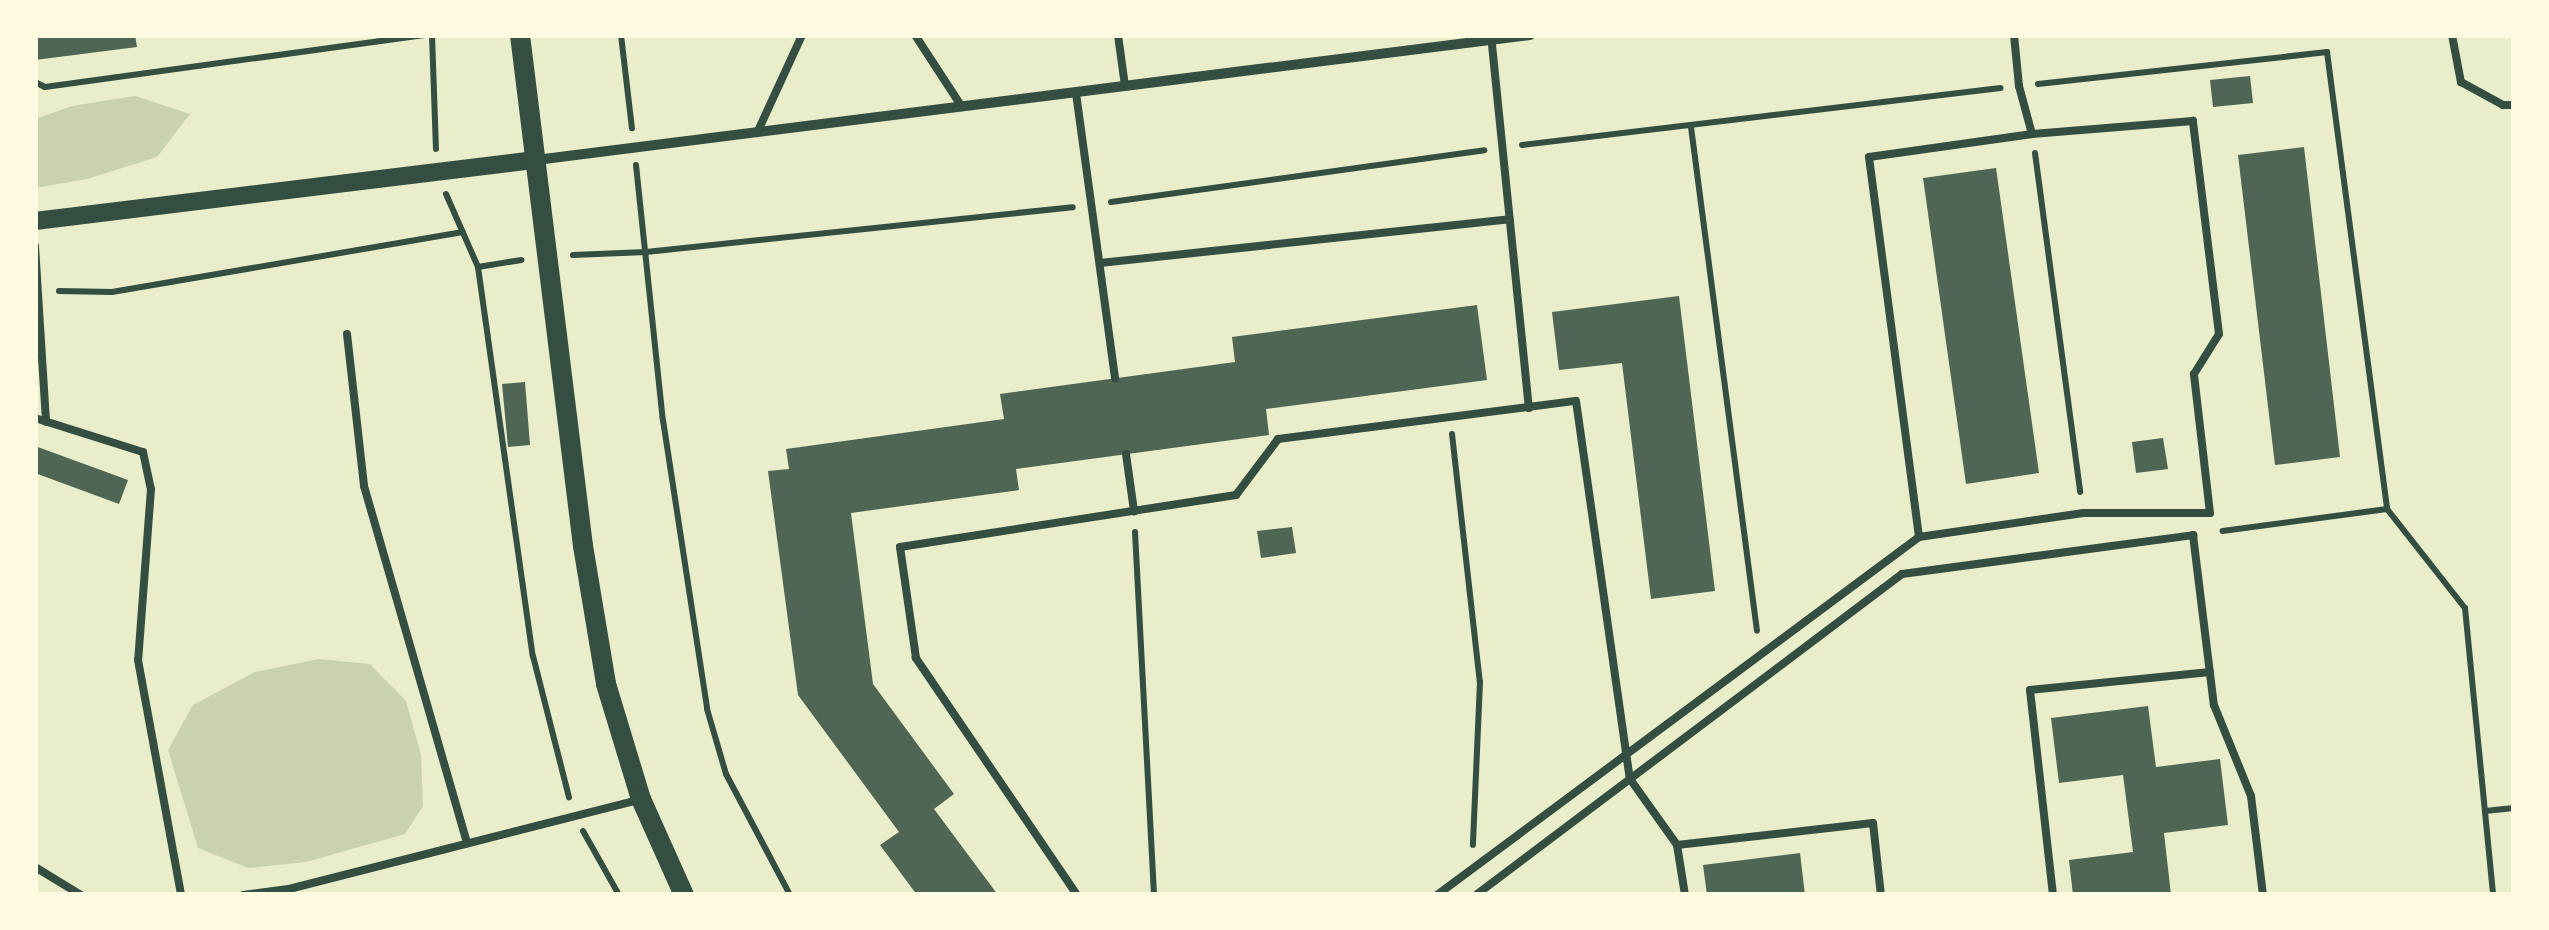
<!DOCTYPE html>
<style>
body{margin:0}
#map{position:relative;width:2549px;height:930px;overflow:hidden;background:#e9edc9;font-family:"Alegreya Sans",sans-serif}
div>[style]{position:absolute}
.green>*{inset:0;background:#cad2ad}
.building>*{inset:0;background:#4f6655}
.path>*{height:6px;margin:-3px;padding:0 3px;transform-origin:3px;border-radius:3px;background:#344e41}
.service>*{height:8px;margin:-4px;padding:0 4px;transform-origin:4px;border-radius:4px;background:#344e41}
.minor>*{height:10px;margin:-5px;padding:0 5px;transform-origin:5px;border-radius:5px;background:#344e41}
.tertiary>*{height:18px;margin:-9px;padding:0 9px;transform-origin:9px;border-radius:9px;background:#344e41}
.secondary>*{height:20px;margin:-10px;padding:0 10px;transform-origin:10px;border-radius:10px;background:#344e41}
span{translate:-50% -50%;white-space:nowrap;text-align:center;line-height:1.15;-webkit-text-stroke:8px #fefae0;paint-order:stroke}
.frame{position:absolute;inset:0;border:38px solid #fefae0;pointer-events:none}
</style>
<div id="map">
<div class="green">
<div style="clip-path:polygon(135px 96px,190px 114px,157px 157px,87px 179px,35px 188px,35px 119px,72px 106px)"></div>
<div style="clip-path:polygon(319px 659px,370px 664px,406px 701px,421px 755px,423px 806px,405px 834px,306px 862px,248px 868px,198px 848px,168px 750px,193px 705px,255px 672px)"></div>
</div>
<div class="building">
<div style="clip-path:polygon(35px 35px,135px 35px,137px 47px,35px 60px)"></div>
<div style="clip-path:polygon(2250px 76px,2253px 103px,2213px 107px,2210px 80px)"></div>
<div style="clip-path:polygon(2304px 147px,2340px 457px,2275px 465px,2238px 155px)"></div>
<div style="clip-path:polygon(1996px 168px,2039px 473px,1966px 484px,1923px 178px)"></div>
<div style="clip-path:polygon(1679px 296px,1715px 591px,1651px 599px,1622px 363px,1559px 370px,1552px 312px)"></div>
<div style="clip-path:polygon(1477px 305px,1487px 380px,1266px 409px,1269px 435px,1016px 469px,1019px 490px,851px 513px,873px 684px,954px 794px,934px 809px,998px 895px,917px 895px,880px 845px,899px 832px,798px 695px,768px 471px,789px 469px,786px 449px,1004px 419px,1000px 394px,1235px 362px,1232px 337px)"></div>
<div style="clip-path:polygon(525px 382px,530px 445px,508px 447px,502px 384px)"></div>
<div style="clip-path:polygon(2163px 438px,2168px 469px,2136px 473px,2132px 442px)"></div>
<div style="clip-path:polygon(35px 446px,128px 480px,119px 504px,35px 473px)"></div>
<div style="clip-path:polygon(1292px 527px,1296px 553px,1261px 558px,1257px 531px)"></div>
<div style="clip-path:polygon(2148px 706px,2156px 767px,2220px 759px,2228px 825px,2164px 833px,2171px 895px,2073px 895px,2069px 860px,2133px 852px,2123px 775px,2059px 783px,2051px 718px)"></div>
<div style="clip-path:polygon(1800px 853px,1805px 895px,1707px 895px,1703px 865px)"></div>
</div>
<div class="path">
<div style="left:432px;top:35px;width:114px;rotate:88deg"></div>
<div style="left:621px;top:35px;width:94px;rotate:83.3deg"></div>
<div style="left:35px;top:82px;width:11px;rotate:27deg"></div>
<div style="left:45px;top:87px;width:383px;rotate:-7.8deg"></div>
<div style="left:2038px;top:84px;width:291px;rotate:-6.3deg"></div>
<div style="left:2327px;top:52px;width:461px;rotate:82.5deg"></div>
<div style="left:2387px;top:509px;width:166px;rotate:172.4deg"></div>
<div style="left:1691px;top:127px;width:508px;rotate:82.54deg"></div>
<div style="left:1522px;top:145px;width:482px;rotate:-6.8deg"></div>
<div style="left:2035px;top:153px;width:342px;rotate:82.4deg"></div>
<div style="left:636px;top:165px;width:256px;rotate:84deg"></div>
<div style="left:663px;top:420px;width:292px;rotate:81.3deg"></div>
<div style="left:707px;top:709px;width:68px;rotate:73.7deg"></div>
<div style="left:726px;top:774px;width:137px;rotate:62.1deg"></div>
<div style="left:446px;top:194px;width:80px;rotate:66.3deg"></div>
<div style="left:478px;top:267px;width:393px;rotate:82deg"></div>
<div style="left:533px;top:656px;width:146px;rotate:75.7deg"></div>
<div style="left:1111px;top:202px;width:377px;rotate:-7.9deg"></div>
<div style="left:573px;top:255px;width:73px;rotate:-2.4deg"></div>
<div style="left:646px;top:252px;width:429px;rotate:-6deg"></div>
<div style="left:478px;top:267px;width:44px;rotate:-9.2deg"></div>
<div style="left:59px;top:291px;width:53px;rotate:1.1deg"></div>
<div style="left:112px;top:292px;width:356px;rotate:-9.7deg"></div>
<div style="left:1452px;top:434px;width:250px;rotate:83.6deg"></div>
<div style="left:1480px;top:682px;width:163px;rotate:92.5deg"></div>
<div style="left:2387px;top:509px;width:126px;rotate:51.8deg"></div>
<div style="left:2465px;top:608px;width:288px;rotate:84.4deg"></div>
<div style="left:1135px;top:532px;width:363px;rotate:87deg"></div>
<div style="left:2485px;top:811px;width:29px;rotate:-6deg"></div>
<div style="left:583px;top:831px;width:73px;rotate:60.6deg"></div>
</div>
<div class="service">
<div style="left:915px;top:35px;width:86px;rotate:56.9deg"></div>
<div style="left:1118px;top:35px;width:51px;rotate:82.2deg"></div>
<div style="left:1491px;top:35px;width:375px;rotate:84.2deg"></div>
<div style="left:2452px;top:35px;width:48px;rotate:79.2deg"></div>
<div style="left:2461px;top:82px;width:48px;rotate:28.7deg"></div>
<div style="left:2503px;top:105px;width:11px"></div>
<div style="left:1076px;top:93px;width:288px;rotate:82.2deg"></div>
<div style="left:757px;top:133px;width:108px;rotate:-65.3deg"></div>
<div style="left:35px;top:246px;width:176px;rotate:86.4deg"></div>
<div style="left:1100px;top:263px;width:412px;rotate:-6.1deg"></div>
<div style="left:347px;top:334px;width:153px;rotate:83.6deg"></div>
<div style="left:364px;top:486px;width:372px;rotate:73.9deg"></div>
<div style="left:35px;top:418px;width:113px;rotate:17.5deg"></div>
<div style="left:143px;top:452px;width:38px;rotate:78deg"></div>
<div style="left:151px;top:489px;width:171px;rotate:94.3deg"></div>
<div style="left:138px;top:660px;width:239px;rotate:79.6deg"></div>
<div style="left:1126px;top:454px;width:58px;rotate:82deg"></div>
<div style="left:1919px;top:537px;width:383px;rotate:-97.5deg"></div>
<div style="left:1869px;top:157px;width:165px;rotate:-8deg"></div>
<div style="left:1677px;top:845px;width:197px;rotate:-6.4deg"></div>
<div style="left:1873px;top:823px;width:72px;rotate:83.7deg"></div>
<div style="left:35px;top:867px;width:54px;rotate:31.3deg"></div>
<div style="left:243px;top:895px;width:46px;rotate:-7.4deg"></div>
<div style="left:289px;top:889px;width:363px;rotate:-14.3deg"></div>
<div style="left:1077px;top:895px;width:287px;rotate:-124.2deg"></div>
<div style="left:916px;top:658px;width:112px;rotate:-98.2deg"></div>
<div style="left:900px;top:547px;width:340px;rotate:-8.8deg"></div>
<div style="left:1236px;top:495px;width:70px;rotate:-53.1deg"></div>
<div style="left:1278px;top:439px;width:300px;rotate:-7.3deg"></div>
<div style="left:1576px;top:401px;width:382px;rotate:81.9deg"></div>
<div style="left:1630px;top:779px;width:81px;rotate:54.5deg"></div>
<div style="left:1677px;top:845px;width:51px;rotate:80.9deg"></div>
<div style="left:1437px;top:895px;width:600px;rotate:-36.6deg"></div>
<div style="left:1919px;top:537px;width:166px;rotate:-8.3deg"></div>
<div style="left:2083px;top:513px;width:127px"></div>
<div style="left:2210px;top:513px;width:140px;rotate:-96.6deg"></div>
<div style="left:2194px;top:374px;width:47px;rotate:-58deg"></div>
<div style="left:2219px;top:334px;width:215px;rotate:-97deg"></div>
<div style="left:2193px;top:121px;width:162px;rotate:175.4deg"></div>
<div style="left:2032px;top:134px;width:50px;rotate:-105.2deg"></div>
<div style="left:2019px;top:86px;width:51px;rotate:-95.6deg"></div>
<div style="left:1476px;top:895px;width:533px;rotate:-37deg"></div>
<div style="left:1902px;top:574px;width:294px;rotate:-7.6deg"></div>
<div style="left:2193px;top:535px;width:171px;rotate:83deg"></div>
<div style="left:2214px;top:705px;width:98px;rotate:67.9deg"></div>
<div style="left:2251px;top:796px;width:100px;rotate:83.1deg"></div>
<div style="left:2053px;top:895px;width:206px;rotate:-96.4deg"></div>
<div style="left:2030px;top:690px;width:181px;rotate:-5.7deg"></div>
</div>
<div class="minor">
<div style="left:536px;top:160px;width:1002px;rotate:-7.17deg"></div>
</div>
<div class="tertiary">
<div style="left:35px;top:221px;width:504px;rotate:-6.96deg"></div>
</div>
<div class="secondary">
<div style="left:520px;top:35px;width:515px;rotate:82.97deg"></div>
<div style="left:583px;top:546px;width:140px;rotate:80.5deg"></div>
<div style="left:606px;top:684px;width:120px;rotate:73.1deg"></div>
<div style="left:641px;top:799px;width:105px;rotate:65.9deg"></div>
</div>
<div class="frame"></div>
</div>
